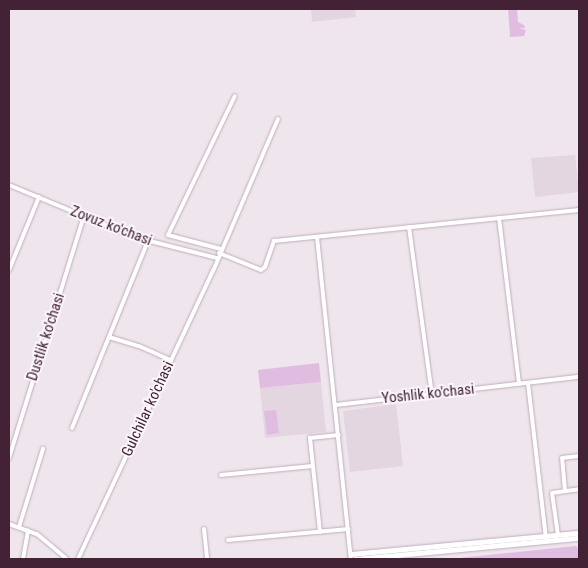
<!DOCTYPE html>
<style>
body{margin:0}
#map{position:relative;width:588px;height:568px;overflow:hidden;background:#efe5ed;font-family:"Roboto Condensed",sans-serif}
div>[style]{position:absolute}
.built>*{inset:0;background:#e3d6e0}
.green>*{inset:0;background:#e0bce1}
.roads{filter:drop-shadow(0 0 1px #bfaeb9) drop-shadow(0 0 1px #bfaeb9)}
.minor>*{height:4px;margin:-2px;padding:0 2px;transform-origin:2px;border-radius:2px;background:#fff}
.tertiary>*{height:5px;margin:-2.5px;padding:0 2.5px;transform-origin:2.5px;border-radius:2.5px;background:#fff}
span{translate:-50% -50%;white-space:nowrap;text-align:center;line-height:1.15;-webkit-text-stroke:4px #fbf6fa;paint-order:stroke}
.street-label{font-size:15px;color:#432235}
.frame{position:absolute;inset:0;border:10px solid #432235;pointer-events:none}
</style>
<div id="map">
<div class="built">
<div style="clip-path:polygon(311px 9px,355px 9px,356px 17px,312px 22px)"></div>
<div style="clip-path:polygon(575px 155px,579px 192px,535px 197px,531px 158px)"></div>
<div style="clip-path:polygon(321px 382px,326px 432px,265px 438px,260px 388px)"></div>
<div style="clip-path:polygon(396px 404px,403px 466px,350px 472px,343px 411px)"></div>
</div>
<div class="green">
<div style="clip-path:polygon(508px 9px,517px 9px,518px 22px,524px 25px,525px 28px,519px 28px,526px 30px,524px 36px,510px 37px)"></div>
<div style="clip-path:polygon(319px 363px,321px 382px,260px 388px,258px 370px)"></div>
<div style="clip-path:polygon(276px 410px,279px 433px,267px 435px,264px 411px)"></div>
<div style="clip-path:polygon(576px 546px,579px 549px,579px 559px,449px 559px)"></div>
</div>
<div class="roads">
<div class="minor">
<div style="left:9px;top:185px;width:135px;rotate:22.6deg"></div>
<div style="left:134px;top:237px;width:86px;rotate:14.2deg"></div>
<div style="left:499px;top:218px;width:167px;rotate:83.1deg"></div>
<div style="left:409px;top:227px;width:169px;rotate:82.2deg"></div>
<div style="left:317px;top:237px;width:324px;rotate:84deg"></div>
<div style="left:221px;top:249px;width:55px;rotate:-165.2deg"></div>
<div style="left:168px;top:235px;width:154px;rotate:-64.3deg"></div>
<div style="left:219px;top:253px;width:45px;rotate:22deg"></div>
<div style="left:261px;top:270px;width:5px;rotate:-37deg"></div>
<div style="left:265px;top:267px;width:28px;rotate:-71deg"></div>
<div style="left:274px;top:241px;width:307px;rotate:-5.8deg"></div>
<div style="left:9px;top:270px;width:79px;rotate:-67.7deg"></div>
<div style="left:109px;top:337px;width:31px;rotate:17deg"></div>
<div style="left:139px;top:346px;width:35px;rotate:24deg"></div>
<div style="left:528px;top:383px;width:157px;rotate:83.4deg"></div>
<div style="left:336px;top:405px;width:245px;rotate:-6.6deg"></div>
<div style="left:72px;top:428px;width:202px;rotate:-67.9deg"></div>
<div style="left:9px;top:458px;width:254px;rotate:-72.8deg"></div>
<div style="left:221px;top:475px;width:92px;rotate:-5.6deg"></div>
<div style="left:565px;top:491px;width:33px;rotate:-95deg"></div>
<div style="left:562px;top:458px;width:17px;rotate:-7deg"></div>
<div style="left:9px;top:524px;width:30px;rotate:20deg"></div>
<div style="left:37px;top:534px;width:39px;rotate:40deg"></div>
<div style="left:19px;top:527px;width:82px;rotate:-72.9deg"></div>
<div style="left:204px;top:529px;width:30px;rotate:84deg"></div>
<div style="left:320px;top:532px;width:95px;rotate:-96.1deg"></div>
<div style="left:310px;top:438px;width:29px;rotate:-6deg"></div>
<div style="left:558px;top:535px;width:42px;rotate:-98.1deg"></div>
<div style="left:552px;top:493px;width:27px;rotate:-8deg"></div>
<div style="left:228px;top:540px;width:121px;rotate:-5.2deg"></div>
<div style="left:23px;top:559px;width:29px;rotate:-80deg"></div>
<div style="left:78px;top:559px;width:320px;rotate:-64.9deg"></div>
<div style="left:214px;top:269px;width:163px;rotate:-66.9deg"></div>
</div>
<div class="tertiary">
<div style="left:351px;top:554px;width:229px;rotate:-5.3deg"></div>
<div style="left:355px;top:559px;width:225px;rotate:-5.4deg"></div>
</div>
</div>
<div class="street-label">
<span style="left:111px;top:226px;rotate:21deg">Zovuz ko'chasi</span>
<span style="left:46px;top:337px;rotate:-72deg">Dustlik ko'chasi</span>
<span style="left:428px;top:394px;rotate:-6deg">Yoshlik ko'chasi</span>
<span style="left:148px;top:409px;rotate:-65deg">Gulchilar ko'chasi</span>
</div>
<div class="frame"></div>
</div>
